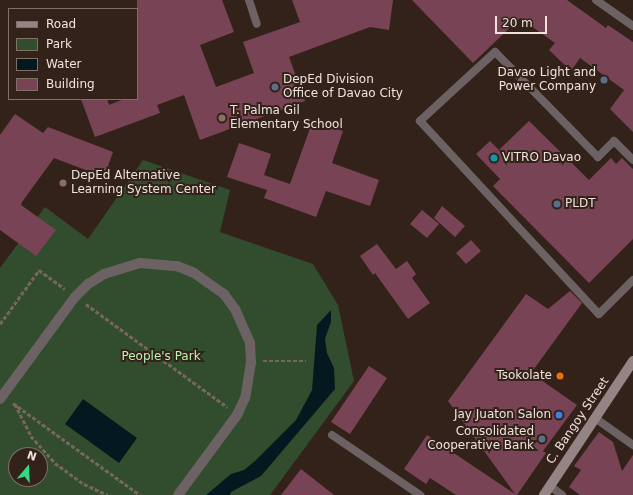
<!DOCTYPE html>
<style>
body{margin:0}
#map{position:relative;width:633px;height:495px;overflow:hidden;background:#332219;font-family:"DejaVu Sans",sans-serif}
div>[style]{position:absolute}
.green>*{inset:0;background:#324d2d}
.water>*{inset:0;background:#04191f}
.building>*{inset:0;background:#784455}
.path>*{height:2.5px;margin-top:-1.25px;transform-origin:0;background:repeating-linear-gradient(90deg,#76665e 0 4px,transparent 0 6px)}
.service>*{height:8px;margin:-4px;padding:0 4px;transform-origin:4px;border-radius:4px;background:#6d6263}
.pedestrian>*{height:10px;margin:-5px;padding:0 5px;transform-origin:5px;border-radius:5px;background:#6d6263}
.secondary>*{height:10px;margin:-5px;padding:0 5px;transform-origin:5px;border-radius:5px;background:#958486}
.dots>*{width:11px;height:11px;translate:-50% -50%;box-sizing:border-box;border:2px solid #332219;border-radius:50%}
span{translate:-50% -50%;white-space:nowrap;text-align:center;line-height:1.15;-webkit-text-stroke:4px #332219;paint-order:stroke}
.poi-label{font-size:12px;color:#efe3dd}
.right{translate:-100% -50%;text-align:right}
.left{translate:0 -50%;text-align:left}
.park-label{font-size:12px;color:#bbf2b1}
.street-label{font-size:12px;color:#efe3dd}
.legend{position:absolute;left:8px;top:8px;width:130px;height:92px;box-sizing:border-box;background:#332219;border:1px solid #7e6f67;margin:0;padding:5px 7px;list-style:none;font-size:12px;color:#efe3dd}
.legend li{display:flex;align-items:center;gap:8px;height:20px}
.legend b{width:20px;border:1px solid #7e6f67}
.north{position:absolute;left:8px;top:447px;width:40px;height:40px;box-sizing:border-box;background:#332219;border:1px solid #7e6f67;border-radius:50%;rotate:19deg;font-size:11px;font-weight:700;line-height:16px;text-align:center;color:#efe3dd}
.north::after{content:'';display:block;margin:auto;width:14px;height:18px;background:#37d880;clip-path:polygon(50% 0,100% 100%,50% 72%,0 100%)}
.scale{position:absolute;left:495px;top:16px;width:52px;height:18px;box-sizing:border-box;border:2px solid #efe3dd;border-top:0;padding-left:5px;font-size:12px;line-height:14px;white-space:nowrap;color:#efe3dd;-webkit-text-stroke:3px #332219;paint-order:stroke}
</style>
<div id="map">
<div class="green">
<div style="clip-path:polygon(evenodd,143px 160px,230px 190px,220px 232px,313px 264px,338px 305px,354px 381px,270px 495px,0 495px,0 268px,45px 207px,88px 239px,143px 160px,16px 455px,40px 455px,40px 479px,16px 479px,16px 455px)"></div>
</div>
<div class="water">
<div style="clip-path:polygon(331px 310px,331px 322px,325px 339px,327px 353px,334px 368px,335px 389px,261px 476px,231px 492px,230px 495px,206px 495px,231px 474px,244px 470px,255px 461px,296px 420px,312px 390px,317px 325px)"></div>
<div style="clip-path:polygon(83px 399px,137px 438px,119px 463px,65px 424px)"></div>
</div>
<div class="building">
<div style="clip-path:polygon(137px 0,222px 0,234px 32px,200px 45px,216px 87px,254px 73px,243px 42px,300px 22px,292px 0,393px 0,389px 30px,370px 27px,289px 57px,305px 101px,200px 140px,184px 95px,157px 105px,160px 113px,95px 137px,81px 99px,107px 99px,109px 105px,124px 99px,137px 99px)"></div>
<div style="clip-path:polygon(412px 0,567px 0,606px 28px,608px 25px,633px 42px,633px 132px,610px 109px,624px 90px,580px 58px,571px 71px,549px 50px,555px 43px,520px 18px,473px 63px)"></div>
<div style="clip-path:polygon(15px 114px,43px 133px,48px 127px,113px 152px,104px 177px,54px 158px,22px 202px,21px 205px,56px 230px,36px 256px,0 230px,0 135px)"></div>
<div style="clip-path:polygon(313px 120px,343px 131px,332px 163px,379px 180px,370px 206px,326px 191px,316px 217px,264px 198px,267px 190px,227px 177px,239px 143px,271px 154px,264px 175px,290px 184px)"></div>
<div style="clip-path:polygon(529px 121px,589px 180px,611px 158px,616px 164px,622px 158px,633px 169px,633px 239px,589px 283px,493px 186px,500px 179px,476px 154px,490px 141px,499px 150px)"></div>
<div style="clip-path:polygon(442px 206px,465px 226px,455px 237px,434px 218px)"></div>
<div style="clip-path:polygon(422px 210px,439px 224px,427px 238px,410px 224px)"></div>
<div style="clip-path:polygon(471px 240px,481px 251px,466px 264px,456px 253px)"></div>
<div style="clip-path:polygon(377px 244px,396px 269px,407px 261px,416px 274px,412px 278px,430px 303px,408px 319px,375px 273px,373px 275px,360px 256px)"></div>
<div style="clip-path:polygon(570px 291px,582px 303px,531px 373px,577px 405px,543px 451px,546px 453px,517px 495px,456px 495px,430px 478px,426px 484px,404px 469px,427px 435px,515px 494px,448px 401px,526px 294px,548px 309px)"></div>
<div style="clip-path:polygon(369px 366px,387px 378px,350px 434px,331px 422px)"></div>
<div style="clip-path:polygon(599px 432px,613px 442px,622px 471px,633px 455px,633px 495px,580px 495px,569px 487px,581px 470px,574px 466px)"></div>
<div style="clip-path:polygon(301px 469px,334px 495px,281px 495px)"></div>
</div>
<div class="path">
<div style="left:86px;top:304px;width:175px;rotate:36.1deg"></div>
<div style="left:0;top:324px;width:67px;rotate:-54.2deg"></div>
<div style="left:39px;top:270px;width:32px;rotate:36deg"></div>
<div style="left:263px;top:361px;width:43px"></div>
<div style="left:13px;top:403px;width:157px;rotate:35.9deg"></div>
<div style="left:15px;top:404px;width:36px;rotate:63deg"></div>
<div style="left:31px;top:436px;width:36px;rotate:48deg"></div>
<div style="left:55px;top:463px;width:36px;rotate:36deg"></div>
<div style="left:84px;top:484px;width:26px;rotate:25deg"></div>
</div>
<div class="service">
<div style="left:249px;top:0;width:25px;rotate:72deg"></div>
<div style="left:596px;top:0;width:45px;rotate:35.1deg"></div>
<div style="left:633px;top:160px;width:27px;rotate:-135deg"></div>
<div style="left:614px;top:141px;width:23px;rotate:135deg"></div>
<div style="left:598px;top:157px;width:147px;rotate:-134.4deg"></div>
<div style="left:495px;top:52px;width:102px;rotate:137.4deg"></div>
<div style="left:420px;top:121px;width:263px;rotate:47.2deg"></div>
<div style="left:599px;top:314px;width:48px;rotate:-45deg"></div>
<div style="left:595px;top:418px;width:47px;rotate:35.4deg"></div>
<div style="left:332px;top:435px;width:107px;rotate:34.3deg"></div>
<div style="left:550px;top:486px;width:15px;rotate:37deg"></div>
</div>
<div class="pedestrian">
<div style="left:0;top:399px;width:127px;rotate:-53.7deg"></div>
<div style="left:75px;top:297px;width:18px;rotate:-45deg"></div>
<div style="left:88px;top:284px;width:19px;rotate:-32deg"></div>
<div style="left:104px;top:274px;width:38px;rotate:-17deg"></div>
<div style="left:140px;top:263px;width:37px;rotate:5deg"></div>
<div style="left:177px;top:266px;width:18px;rotate:22deg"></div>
<div style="left:194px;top:273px;width:37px;rotate:35deg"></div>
<div style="left:224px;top:294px;width:19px;rotate:54deg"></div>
<div style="left:235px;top:309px;width:37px;rotate:66deg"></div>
<div style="left:250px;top:343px;width:19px;rotate:87deg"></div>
<div style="left:251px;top:362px;width:36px;rotate:99deg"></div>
<div style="left:245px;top:398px;width:19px;rotate:115deg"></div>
<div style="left:237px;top:415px;width:99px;rotate:126.4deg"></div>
</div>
<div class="secondary">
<div style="left:544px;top:495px;width:161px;rotate:-56.4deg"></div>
</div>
<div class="dots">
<div style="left:604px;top:80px;background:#5c6f8a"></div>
<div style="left:275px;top:87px;background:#5c6f8a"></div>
<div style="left:222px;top:118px;background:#8d6e63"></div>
<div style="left:494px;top:158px;background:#0f9aa8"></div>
<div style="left:63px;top:183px;background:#8d6e63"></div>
<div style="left:557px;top:204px;background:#5c6f8a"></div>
<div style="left:560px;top:376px;background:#e8710a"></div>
<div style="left:559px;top:415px;background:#3f7fe0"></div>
<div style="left:542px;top:439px;background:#5c6f8a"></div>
</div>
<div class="poi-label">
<span class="right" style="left:596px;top:80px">Davao Light and<br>Power Company</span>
<span class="left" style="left:283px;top:87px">DepEd Division<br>Office of Davao City</span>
<span class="left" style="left:230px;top:118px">T. Palma Gil<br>Elementary School</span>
<span class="left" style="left:502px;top:158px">VITRO Davao</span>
<span class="left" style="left:71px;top:183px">DepEd Alternative<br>Learning System Center</span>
<span class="left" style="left:565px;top:204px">PLDT</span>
<span class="right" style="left:552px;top:376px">Tsokolate</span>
<span class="right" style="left:551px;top:415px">Jay Juaton Salon</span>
<span class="right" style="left:534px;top:439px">Consolidated<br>Cooperative Bank</span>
</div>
<div class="park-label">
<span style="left:161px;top:357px">People's Park</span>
</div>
<div class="street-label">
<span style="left:578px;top:421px;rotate:-56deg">C. Bangoy Street</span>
</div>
<ul class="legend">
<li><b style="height:5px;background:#958486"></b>Road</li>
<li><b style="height:11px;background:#324d2d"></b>Park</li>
<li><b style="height:11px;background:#04191f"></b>Water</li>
<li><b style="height:11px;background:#784455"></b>Building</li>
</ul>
<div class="north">N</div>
<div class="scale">20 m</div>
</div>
